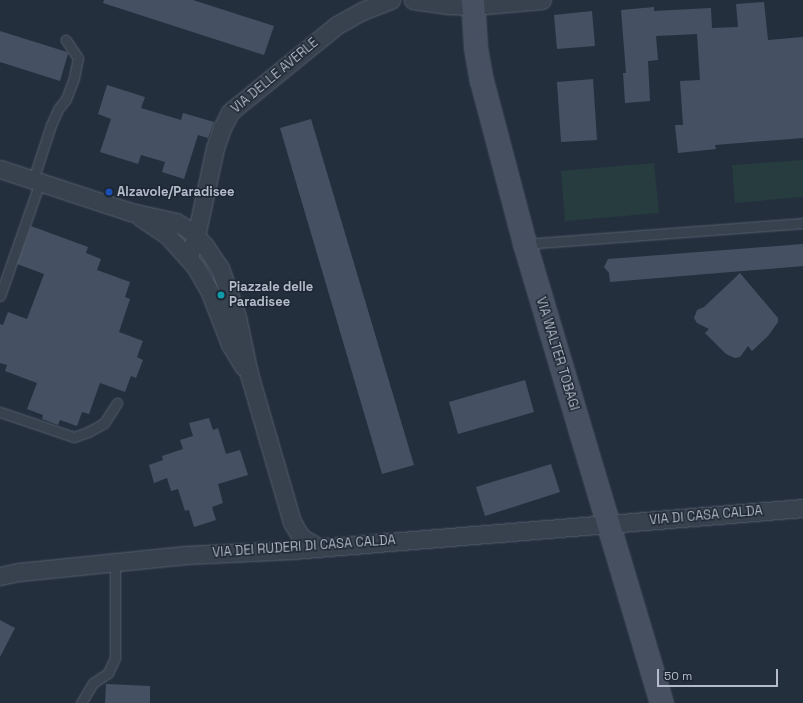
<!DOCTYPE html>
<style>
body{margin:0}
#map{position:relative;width:803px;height:703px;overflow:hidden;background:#242f3e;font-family:"Space Grotesk",sans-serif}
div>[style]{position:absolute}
.green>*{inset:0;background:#263c3f}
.building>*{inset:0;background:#455162}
.roads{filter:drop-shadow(0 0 1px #565f6c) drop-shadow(0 0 1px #565f6c)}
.lane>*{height:9px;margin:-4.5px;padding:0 4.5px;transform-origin:4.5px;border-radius:4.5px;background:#38414e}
.street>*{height:17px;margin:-8.5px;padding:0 8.5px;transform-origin:8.5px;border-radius:8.5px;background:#38414e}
.secondary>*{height:22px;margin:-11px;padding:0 11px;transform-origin:11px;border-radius:11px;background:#465061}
.dots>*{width:11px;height:11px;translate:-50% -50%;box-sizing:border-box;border:2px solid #1d2633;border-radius:50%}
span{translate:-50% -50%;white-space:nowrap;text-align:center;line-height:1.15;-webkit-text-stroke:3px #1d2633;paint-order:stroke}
.street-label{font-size:13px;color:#b4bcc9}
.poi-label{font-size:13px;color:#b4bcc9;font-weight:700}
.left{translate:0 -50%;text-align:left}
.scale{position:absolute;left:657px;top:669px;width:121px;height:18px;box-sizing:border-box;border:2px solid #b4bcc9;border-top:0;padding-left:5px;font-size:12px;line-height:14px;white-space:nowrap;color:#b4bcc9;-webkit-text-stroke:3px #1d2633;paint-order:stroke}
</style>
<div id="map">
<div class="green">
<div style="clip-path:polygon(803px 160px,803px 197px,735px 203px,732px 165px)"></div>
<div style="clip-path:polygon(654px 163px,659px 213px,565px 221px,561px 171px)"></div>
</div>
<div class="building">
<div style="clip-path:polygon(104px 0,193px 0,274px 26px,264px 55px,103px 3px)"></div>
<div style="clip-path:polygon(764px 2px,768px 40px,803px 37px,803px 138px,715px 145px,716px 149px,678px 153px,675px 125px,683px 125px,680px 81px,700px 80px,697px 34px,656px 36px,658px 60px,648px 61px,650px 101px,625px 103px,623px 73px,626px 73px,621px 10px,654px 7px,654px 11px,711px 8px,712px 28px,738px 27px,736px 4px)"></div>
<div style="clip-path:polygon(592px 11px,595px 46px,557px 49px,554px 15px)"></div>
<div style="clip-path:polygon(0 31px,67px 52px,68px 54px,60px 81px,0 62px)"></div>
<div style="clip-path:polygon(593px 79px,597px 140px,561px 142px,557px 82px)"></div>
<div style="clip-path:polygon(107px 85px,145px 97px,141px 108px,181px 120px,183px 113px,214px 122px,208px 138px,198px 135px,184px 179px,162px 172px,165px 162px,141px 155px,138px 164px,100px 152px,111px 119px,98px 114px)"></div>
<div style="clip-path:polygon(311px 119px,414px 465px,382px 474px,280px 128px)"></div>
<div style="clip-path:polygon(31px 226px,88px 247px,86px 253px,101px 259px,97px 270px,130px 282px,125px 297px,130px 299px,119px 332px,143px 341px,137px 357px,143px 360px,136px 378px,131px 376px,125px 392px,100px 383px,89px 414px,82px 412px,77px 426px,60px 420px,58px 425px,42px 419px,43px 415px,27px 409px,37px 383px,5px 371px,7px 365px,0 363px,0 324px,3px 325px,8px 312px,27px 319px,44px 274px,17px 264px)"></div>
<div style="clip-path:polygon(803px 244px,803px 266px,610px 282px,609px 273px,604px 267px,608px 259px)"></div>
<div style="clip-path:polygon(740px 273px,778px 318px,778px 322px,768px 336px,752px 351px,748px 346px,740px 357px,735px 358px,726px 354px,705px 333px,709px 329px,697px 323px,694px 318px,697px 310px,704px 307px)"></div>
<div style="clip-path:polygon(525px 380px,534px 412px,458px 434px,449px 402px)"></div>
<div style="clip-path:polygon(209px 418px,213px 430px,218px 428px,226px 454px,240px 450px,248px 475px,218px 484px,223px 503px,212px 507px,216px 520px,194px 527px,189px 510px,185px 511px,178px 489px,171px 491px,167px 478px,154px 483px,149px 465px,163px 460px,162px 456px,183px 449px,180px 440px,193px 436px,189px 423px)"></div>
<div style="clip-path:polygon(551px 464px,560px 492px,485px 516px,476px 487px)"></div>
<div style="clip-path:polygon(0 620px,15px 628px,0 657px)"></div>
<div style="clip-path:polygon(106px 684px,150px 686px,150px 703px,105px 703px)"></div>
</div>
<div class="roads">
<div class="lane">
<div style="left:33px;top:180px;width:58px;rotate:-71.9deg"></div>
<div style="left:51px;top:125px;width:17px;rotate:-66deg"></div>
<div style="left:58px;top:109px;width:13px;rotate:-51deg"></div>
<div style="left:66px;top:99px;width:22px;rotate:-69deg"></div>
<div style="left:74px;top:78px;width:20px;rotate:-79deg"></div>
<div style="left:78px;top:58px;width:22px;rotate:-124deg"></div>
<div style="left:525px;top:244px;width:279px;rotate:-4.3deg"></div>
<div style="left:0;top:296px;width:121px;rotate:-70.7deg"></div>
<div style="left:0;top:412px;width:78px;rotate:18.7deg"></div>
<div style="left:74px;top:437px;width:15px;rotate:-20deg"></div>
<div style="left:88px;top:432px;width:18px;rotate:-29deg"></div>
<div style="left:104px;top:423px;width:24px;rotate:-57deg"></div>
<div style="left:81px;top:703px;width:23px;rotate:-59deg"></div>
<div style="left:93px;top:683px;width:18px;rotate:-34deg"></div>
<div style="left:108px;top:673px;width:17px;rotate:-65deg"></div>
<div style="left:115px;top:658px;width:96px;rotate:-90deg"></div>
</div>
<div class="street">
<div style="left:413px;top:0;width:34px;rotate:8deg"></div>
<div style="left:447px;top:5px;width:26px;rotate:2deg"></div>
<div style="left:473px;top:6px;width:69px;rotate:-5deg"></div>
<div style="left:0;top:169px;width:138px;rotate:18.2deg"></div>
<div style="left:131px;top:212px;width:46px;rotate:12.5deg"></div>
<div style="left:176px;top:222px;width:19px;rotate:32deg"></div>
<div style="left:192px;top:232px;width:19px;rotate:47deg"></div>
<div style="left:205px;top:246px;width:27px;rotate:56deg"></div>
<div style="left:220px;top:268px;width:52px;rotate:70.9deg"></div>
<div style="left:237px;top:317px;width:58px;rotate:78.1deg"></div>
<div style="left:249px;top:374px;width:154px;rotate:73.8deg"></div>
<div style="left:292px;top:522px;width:17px;rotate:59deg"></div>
<div style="left:301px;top:537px;width:21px;rotate:31deg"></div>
<div style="left:140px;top:217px;width:34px;rotate:34deg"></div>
<div style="left:168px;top:236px;width:40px;rotate:48deg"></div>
<div style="left:195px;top:266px;width:28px;rotate:60deg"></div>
<div style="left:209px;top:290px;width:58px;rotate:68.7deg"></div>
<div style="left:230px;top:344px;width:27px;rotate:59deg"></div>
<div style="left:189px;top:257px;width:22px;rotate:-72deg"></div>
<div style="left:196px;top:236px;width:90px;rotate:-77.8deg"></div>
<div style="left:215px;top:148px;width:21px;rotate:-71deg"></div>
<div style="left:222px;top:128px;width:18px;rotate:-63deg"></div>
<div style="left:230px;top:112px;width:138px;rotate:-39.1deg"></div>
<div style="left:337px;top:25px;width:29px;rotate:-29deg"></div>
<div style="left:362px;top:11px;width:31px;rotate:-21deg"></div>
<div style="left:0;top:576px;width:19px;rotate:-12deg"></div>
<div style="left:19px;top:572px;width:168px;rotate:-5.8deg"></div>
<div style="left:186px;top:555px;width:106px;rotate:-2.7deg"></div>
<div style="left:292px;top:550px;width:513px;rotate:-4.7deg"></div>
</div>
<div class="secondary">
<div style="left:473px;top:0;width:48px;rotate:86.4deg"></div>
<div style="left:476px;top:48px;width:34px;rotate:80deg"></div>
<div style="left:482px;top:81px;width:169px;rotate:75.2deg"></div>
<div style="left:525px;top:244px;width:479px;rotate:73.4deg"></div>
</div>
</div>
<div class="dots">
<div style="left:109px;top:192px;background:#1a4fb4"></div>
<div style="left:221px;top:295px;background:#0f9aa8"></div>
</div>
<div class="street-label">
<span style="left:275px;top:76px;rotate:-40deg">VIA DELLE AVERLE</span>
<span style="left:557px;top:354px;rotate:73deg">VIA WALTER TOBAGI</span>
<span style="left:706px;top:516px;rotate:-5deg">VIA DI CASA CALDA</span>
<span style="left:304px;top:547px;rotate:-4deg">VIA DEI RUDERI DI CASA CALDA</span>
</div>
<div class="poi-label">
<span class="left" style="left:117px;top:192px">Alzavole/Paradisee</span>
<span class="left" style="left:229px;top:295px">Piazzale delle<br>Paradisee</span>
</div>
<div class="scale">50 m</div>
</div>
